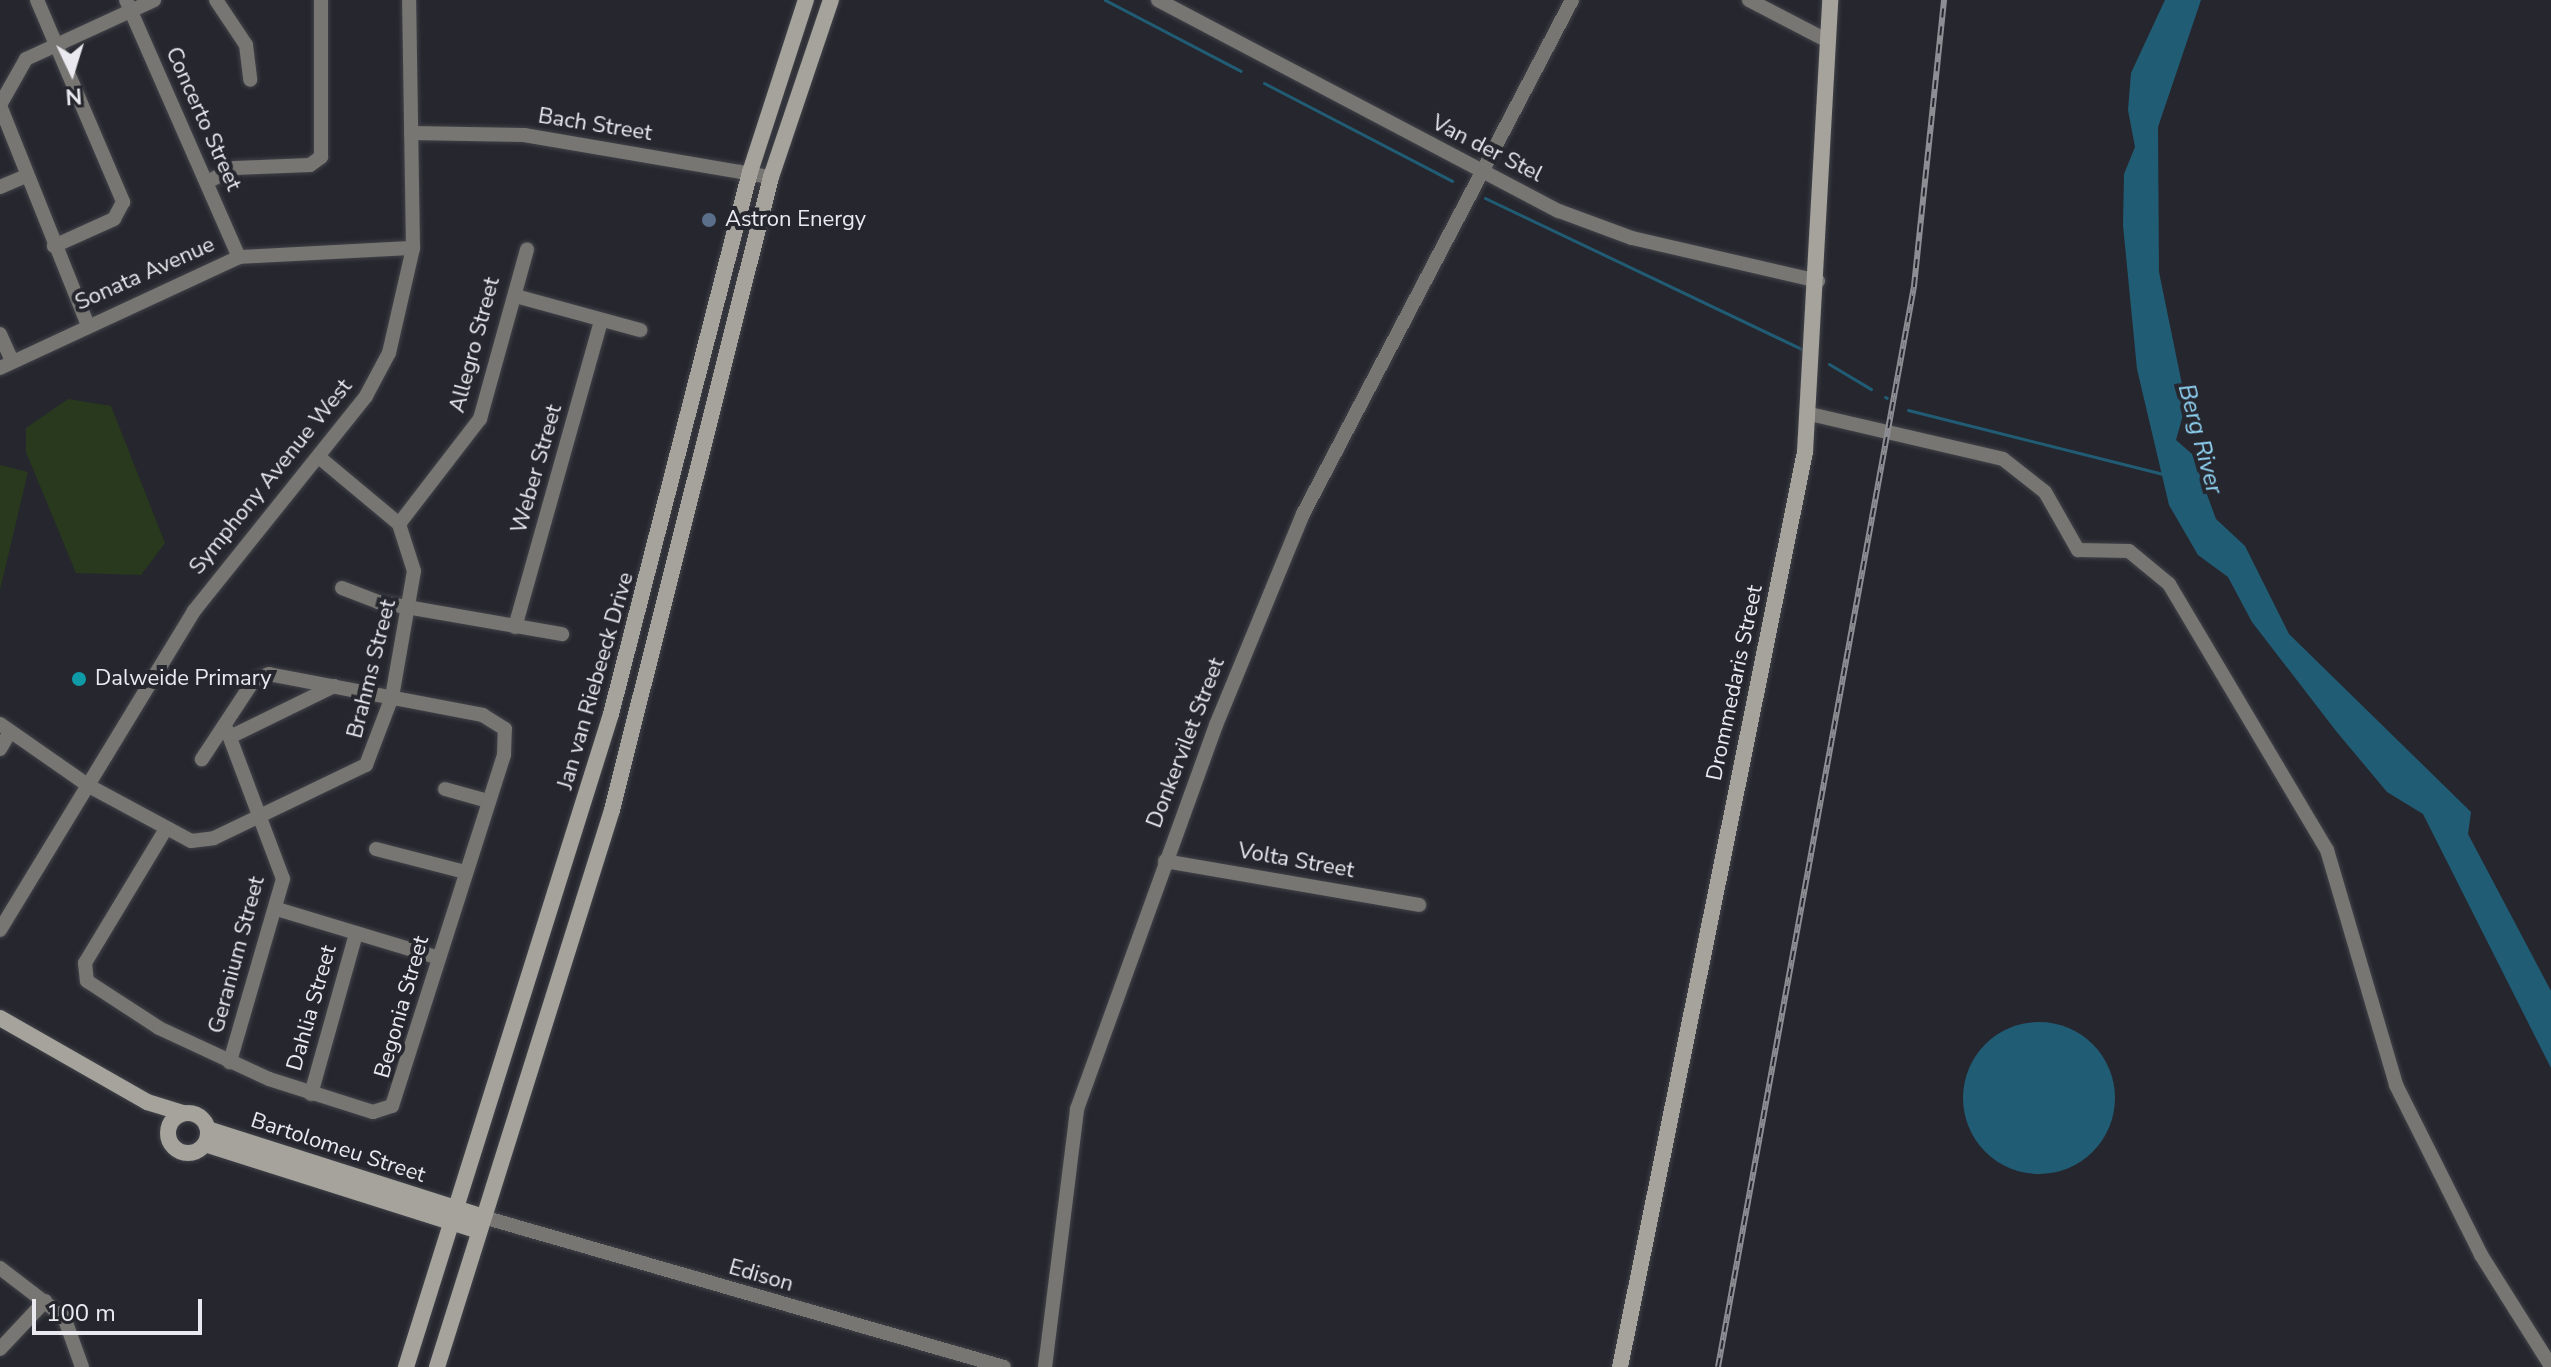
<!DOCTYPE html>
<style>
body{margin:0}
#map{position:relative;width:2551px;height:1367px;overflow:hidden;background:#26272e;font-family:"Nunito Sans",sans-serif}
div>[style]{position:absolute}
.green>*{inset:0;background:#28391e}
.water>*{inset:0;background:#215c75}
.round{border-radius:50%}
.stream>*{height:3px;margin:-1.5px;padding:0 1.5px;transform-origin:1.5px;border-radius:1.5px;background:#215c75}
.roads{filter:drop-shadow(0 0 2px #414249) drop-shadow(0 0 2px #414249)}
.street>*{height:14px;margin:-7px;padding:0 7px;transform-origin:7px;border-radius:7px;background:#777672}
.secondary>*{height:16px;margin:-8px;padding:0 8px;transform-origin:8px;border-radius:8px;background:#a5a39c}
.secondary>.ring{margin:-8px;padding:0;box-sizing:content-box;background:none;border:16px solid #a5a39c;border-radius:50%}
.rail>*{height:6px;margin-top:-3px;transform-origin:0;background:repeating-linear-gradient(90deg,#26272e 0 9px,#8d8d94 0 18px);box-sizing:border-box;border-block:2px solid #8d8d94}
.dots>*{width:22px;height:22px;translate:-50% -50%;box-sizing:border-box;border:4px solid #26272e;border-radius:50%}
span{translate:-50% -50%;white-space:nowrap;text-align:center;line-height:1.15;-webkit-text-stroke:8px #26272e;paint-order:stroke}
.street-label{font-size:22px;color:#e9e9ef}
.poi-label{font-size:22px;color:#e9e9ef}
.left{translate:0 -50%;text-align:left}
.water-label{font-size:24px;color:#91d5f6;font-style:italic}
.north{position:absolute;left:32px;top:32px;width:80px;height:80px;-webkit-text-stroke:6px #26272e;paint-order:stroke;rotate:176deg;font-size:22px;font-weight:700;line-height:32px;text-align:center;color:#e9e9ef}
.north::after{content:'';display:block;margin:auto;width:28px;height:36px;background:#e9e9ef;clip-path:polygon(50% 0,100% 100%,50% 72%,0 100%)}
.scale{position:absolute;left:32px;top:1299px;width:170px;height:36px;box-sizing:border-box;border:4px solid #e9e9ef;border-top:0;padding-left:10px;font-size:24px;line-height:28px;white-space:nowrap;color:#e9e9ef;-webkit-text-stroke:6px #26272e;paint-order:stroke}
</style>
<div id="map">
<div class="green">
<div style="clip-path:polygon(68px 399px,111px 406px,165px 543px,141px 575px,76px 573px,26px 452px,26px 428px)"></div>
<div style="clip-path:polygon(0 465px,28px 472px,0 590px)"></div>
</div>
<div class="water">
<div style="clip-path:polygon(2165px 0,2201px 0,2158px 127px,2159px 272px,2186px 404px,2176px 440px,2192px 454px,2216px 519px,2245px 546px,2289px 634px,2471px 812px,2468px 834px,2551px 991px,2551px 1068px,2423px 814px,2387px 792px,2336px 731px,2252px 622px,2228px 577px,2198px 555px,2169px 505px,2137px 369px,2123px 225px,2124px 174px,2135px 147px,2128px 110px,2131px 73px)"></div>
<div class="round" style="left:1963px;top:1022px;width:152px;height:152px"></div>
</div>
<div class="stream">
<div style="left:1105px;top:0;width:153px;rotate:27.6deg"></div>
<div style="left:1264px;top:83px;width:212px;rotate:27.5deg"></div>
<div style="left:1485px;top:198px;width:351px;rotate:25.5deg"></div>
<div style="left:1829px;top:364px;width:49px;rotate:30.8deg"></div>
<div style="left:1885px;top:397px;width:2px;rotate:27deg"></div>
<div style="left:1908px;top:410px;width:267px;rotate:14.1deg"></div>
</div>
<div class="roads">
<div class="street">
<div style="left:37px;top:0;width:220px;rotate:66.9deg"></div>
<div style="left:123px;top:202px;width:19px;rotate:118deg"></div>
<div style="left:114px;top:219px;width:66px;rotate:155.8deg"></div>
<div style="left:126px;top:0;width:281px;rotate:66.3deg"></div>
<div style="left:216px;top:0;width:54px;rotate:56.3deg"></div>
<div style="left:246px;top:45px;width:35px;rotate:83deg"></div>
<div style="left:1158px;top:0;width:453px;rotate:27.8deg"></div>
<div style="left:1559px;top:211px;width:78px;rotate:20.3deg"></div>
<div style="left:1632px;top:238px;width:191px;rotate:13deg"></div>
<div style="left:1749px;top:0;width:89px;rotate:27.4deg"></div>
<div style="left:411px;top:133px;width:113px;rotate:1deg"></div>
<div style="left:524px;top:135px;width:251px;rotate:9.7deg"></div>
<div style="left:207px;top:182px;width:31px;rotate:-27deg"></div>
<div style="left:235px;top:168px;width:75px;rotate:-2.3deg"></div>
<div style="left:310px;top:165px;width:14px;rotate:-36deg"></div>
<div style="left:321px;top:157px;width:157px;rotate:-90deg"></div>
<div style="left:0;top:187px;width:26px;rotate:-23deg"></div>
<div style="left:516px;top:296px;width:129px;rotate:15.3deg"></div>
<div style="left:87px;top:323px;width:235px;rotate:-111.8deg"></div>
<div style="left:0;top:105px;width:53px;rotate:-60.5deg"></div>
<div style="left:26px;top:59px;width:141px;rotate:-24.7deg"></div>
<div style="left:0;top:334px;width:30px;rotate:66deg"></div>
<div style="left:0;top:368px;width:264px;rotate:-24.9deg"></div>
<div style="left:239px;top:257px;width:174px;rotate:-3deg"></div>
<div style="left:1810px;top:414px;width:198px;rotate:13.1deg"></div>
<div style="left:2003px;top:459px;width:53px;rotate:38.2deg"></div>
<div style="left:2045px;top:492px;width:67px;rotate:60.4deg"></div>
<div style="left:2078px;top:550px;width:51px;rotate:1.1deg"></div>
<div style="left:2129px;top:551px;width:52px;rotate:39.5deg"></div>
<div style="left:2169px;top:584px;width:309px;rotate:59.3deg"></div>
<div style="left:2327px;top:850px;width:245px;rotate:73.6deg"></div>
<div style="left:2396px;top:1085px;width:190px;rotate:63.4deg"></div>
<div style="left:2481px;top:1255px;width:131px;rotate:57.8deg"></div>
<div style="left:399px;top:524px;width:133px;rotate:-52.4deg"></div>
<div style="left:480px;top:419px;width:176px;rotate:-74.5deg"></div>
<div style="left:342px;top:588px;width:39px;rotate:21deg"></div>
<div style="left:378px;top:602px;width:187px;rotate:9.9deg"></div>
<div style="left:515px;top:627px;width:317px;rotate:-74.3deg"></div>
<div style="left:0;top:724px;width:108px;rotate:34.9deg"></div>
<div style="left:89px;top:786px;width:116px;rotate:28.3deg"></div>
<div style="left:191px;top:841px;width:23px;rotate:-7deg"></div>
<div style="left:214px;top:838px;width:169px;rotate:-25.7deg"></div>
<div style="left:366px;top:765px;width:73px;rotate:-69.1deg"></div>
<div style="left:392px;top:697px;width:128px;rotate:-80.1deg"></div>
<div style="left:414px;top:571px;width:49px;rotate:-107.7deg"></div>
<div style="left:399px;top:524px;width:104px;rotate:-140.1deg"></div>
<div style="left:227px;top:730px;width:159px;rotate:69.4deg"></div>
<div style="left:283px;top:879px;width:191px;rotate:106.2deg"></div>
<div style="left:230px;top:737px;width:116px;rotate:-26.1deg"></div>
<div style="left:0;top:749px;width:20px;rotate:-60deg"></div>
<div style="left:445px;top:789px;width:45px;rotate:15.6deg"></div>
<div style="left:164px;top:832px;width:153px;rotate:121.1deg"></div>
<div style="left:85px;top:963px;width:18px;rotate:84deg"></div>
<div style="left:87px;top:981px;width:86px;rotate:33.1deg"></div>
<div style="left:159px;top:1028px;width:121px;rotate:24.9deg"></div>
<div style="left:269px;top:1079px;width:109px;rotate:17.6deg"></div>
<div style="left:373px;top:1112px;width:20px;rotate:-18deg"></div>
<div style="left:392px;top:1106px;width:369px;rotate:-72.3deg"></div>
<div style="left:504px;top:754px;width:25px;rotate:-88deg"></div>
<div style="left:505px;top:729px;width:26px;rotate:-148deg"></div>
<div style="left:483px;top:715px;width:218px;rotate:-169.2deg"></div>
<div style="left:269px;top:674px;width:16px;rotate:158deg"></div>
<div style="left:254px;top:680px;width:95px;rotate:123.4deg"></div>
<div style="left:376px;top:849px;width:92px;rotate:14.5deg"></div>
<div style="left:1165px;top:861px;width:258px;rotate:9.8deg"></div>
<div style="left:277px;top:909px;width:169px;rotate:16.8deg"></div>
<div style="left:0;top:930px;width:373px;rotate:-58.7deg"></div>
<div style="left:194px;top:611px;width:275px;rotate:-51.3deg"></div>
<div style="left:366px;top:396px;width:49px;rotate:-61.9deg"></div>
<div style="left:389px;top:353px;width:108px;rotate:-77.1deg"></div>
<div style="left:413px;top:248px;width:248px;rotate:-90.9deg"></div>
<div style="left:311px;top:1094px;width:166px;rotate:-74.3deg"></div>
<div style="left:483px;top:1217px;width:542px;rotate:16.06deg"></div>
<div style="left:0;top:1268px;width:81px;rotate:37.4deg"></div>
<div style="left:64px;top:1317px;width:53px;rotate:70.2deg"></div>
<div style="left:0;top:1349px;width:66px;rotate:-46.8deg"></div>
<div style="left:1045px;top:1367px;width:260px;rotate:-82.9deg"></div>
<div style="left:1077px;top:1109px;width:408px;rotate:-70.1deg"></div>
<div style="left:1216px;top:725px;width:228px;rotate:-67.6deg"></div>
<div style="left:1303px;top:514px;width:580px;rotate:-62.37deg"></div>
</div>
<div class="secondary">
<div style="left:0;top:1018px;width:169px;rotate:29.7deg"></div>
<div style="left:147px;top:1102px;width:38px;rotate:17deg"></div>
<div class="ring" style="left:168px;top:1113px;width:24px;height:24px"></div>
<div style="left:208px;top:1129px;width:289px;rotate:17.7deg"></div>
<div style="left:205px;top:1144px;width:287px;rotate:17.6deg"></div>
<div style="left:406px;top:1367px;width:684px;rotate:-72.57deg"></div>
<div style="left:611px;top:714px;width:560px;rotate:-75.62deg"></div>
<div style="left:750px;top:172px;width:181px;rotate:-72deg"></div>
<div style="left:437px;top:1367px;width:584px;rotate:-72.56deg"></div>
<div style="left:612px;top:810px;width:653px;rotate:-75.9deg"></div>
<div style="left:771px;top:177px;width:187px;rotate:-71.3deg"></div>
<div style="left:1620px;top:1367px;width:934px;rotate:-78.57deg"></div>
<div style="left:1805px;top:452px;width:453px;rotate:-86.8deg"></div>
</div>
</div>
<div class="rail">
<div style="left:1718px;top:1367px;width:1099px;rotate:-79.72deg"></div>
<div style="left:1914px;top:286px;width:288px;rotate:-84deg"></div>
</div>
<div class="dots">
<div style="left:709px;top:220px;background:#5c6f8a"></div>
<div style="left:79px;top:679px;background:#0f9aa8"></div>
</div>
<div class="street-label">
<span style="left:203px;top:119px;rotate:66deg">Concerto Street</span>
<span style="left:595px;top:125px;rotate:9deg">Bach Street</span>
<span style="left:1487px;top:149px;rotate:27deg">Van der Stel</span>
<span style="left:145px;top:274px;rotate:-24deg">Sonata Avenue</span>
<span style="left:475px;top:345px;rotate:-75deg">Allegro Street</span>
<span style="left:537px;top:469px;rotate:-74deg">Weber Street</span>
<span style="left:271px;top:477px;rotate:-51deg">Symphony Avenue West</span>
<span style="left:372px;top:669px;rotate:-76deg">Brahms Street</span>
<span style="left:596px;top:681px;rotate:-74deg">Jan van Riebeeck Drive</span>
<span style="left:1735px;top:683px;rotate:-78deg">Drommedaris Street</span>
<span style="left:1186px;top:743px;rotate:-69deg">Donkervilet Street</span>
<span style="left:1296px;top:861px;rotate:10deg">Volta Street</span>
<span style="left:237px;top:955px;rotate:-75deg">Geranium Street</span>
<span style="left:402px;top:1007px;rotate:-74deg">Begonia Street</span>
<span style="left:312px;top:1008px;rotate:-74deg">Dahlia Street</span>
<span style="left:338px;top:1148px;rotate:18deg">Bartolomeu Street</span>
<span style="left:761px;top:1276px;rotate:16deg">Edison</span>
</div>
<div class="poi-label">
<span class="left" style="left:725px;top:220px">Astron Energy</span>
<span class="left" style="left:95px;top:679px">Dalweide Primary</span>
</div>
<div class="water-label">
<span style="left:2200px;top:439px;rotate:75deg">Berg River</span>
</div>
<div class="north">N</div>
<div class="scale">100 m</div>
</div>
